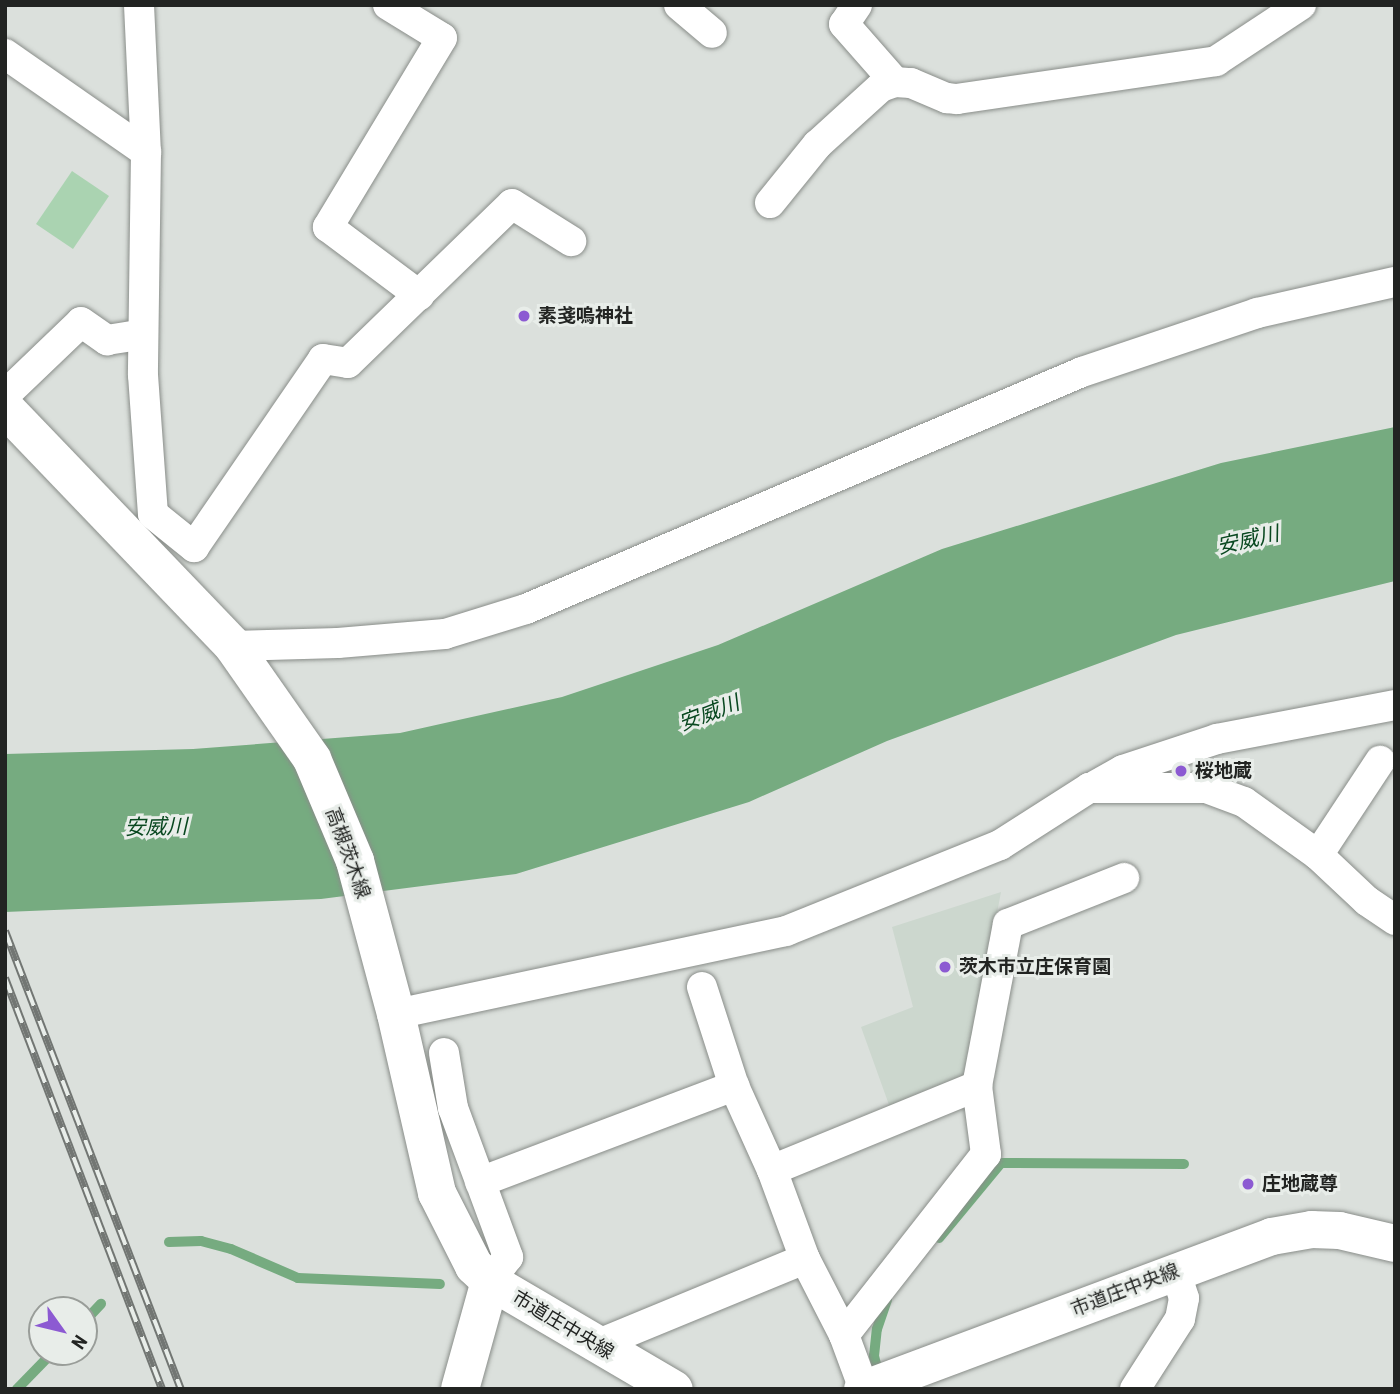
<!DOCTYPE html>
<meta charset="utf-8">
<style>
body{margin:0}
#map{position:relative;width:1400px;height:1394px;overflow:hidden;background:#dbe0dc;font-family:"Roboto Condensed","Noto Sans JP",sans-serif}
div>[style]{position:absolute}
.built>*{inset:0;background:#ccd7ce}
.green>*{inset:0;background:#aad3b1}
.water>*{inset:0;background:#76ab80}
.stream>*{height:10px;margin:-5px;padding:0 5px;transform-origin:5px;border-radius:5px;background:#76ab80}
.roads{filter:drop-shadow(0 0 2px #898d89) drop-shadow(0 0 2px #898d89)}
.minor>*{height:30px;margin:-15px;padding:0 15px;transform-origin:15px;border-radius:15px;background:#fff}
.tertiary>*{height:37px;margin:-18.5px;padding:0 18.5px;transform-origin:18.5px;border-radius:18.5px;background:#fff}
.secondary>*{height:38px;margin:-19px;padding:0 19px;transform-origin:19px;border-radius:19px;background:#fff}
.rail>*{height:8px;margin-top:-4px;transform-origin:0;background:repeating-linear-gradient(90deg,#e8ede9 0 16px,#727673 0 32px);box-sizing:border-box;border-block:2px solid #727673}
.dots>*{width:19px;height:19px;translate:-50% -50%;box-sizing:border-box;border:4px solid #e8ede9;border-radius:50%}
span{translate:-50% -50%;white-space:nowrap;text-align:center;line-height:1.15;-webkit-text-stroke:6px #e8ede9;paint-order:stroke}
.poi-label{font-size:19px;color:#222422;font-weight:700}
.left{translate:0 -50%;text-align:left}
.street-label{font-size:19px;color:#222422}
.water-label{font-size:21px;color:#094820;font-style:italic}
.frame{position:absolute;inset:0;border:7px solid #222422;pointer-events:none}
.north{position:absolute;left:28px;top:1296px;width:70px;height:70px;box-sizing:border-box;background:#e8ede9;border:2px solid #999d99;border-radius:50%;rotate:124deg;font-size:19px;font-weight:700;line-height:28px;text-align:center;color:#222422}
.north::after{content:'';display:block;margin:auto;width:24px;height:32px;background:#8c5ad2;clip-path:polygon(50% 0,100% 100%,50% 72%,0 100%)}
</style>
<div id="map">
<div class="built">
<div style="clip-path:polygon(1001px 892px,965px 1083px,893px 1116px,861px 1027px,913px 1007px,892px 927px)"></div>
</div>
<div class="green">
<div style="clip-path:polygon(72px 171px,109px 196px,73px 249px,36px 224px)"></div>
</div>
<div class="water">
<div style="clip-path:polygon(1395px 427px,1395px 581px,1176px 635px,887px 741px,749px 802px,516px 874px,321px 899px,5px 912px,5px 754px,193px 749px,400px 733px,562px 697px,718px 645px,942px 549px,1221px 463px)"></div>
</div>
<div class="stream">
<div style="left:939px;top:1238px;width:97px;rotate:-50.4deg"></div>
<div style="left:1001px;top:1163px;width:183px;rotate:0.3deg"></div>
<div style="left:169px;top:1242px;width:32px;rotate:-2deg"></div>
<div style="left:201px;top:1241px;width:31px;rotate:15deg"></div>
<div style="left:231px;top:1249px;width:73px;rotate:23.4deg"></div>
<div style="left:298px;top:1278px;width:142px;rotate:2.4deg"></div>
<div style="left:84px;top:1322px;width:25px;rotate:-47deg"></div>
<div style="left:879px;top:1376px;width:21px;rotate:-104deg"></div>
<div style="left:874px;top:1356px;width:27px;rotate:-84deg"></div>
<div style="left:877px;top:1329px;width:31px;rotate:-71deg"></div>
<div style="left:17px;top:1389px;width:52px;rotate:-45.8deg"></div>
</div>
<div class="roads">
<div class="minor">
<div style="left:139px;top:5px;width:147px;rotate:87.3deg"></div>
<div style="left:146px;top:152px;width:223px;rotate:90.8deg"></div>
<div style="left:143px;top:375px;width:139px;rotate:85.9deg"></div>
<div style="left:153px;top:514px;width:53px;rotate:38.8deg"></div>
<div style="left:194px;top:547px;width:228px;rotate:-55.5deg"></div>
<div style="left:323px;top:359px;width:25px;rotate:9deg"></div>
<div style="left:348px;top:363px;width:228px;rotate:-44.1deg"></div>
<div style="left:512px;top:204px;width:70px;rotate:32.1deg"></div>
<div style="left:388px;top:5px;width:63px;rotate:31.4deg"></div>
<div style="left:442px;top:38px;width:221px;rotate:121.1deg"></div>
<div style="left:328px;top:227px;width:114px;rotate:36.8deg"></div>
<div style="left:679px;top:5px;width:43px;rotate:40.3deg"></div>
<div style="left:857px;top:5px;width:23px;rotate:124deg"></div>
<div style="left:844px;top:24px;width:77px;rotate:48.7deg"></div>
<div style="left:5px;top:54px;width:172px;rotate:34.8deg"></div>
<div style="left:770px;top:203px;width:75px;rotate:-51deg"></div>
<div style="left:817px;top:145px;width:86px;rotate:-42.2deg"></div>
<div style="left:881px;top:87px;width:15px;rotate:-20deg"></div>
<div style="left:895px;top:82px;width:16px;rotate:4deg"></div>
<div style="left:911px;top:83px;width:39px;rotate:23deg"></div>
<div style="left:947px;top:98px;width:10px;rotate:6deg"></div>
<div style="left:957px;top:99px;width:262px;rotate:-8.3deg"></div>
<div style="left:1216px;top:61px;width:102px;rotate:-33.4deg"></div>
<div style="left:5px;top:395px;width:105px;rotate:-43.8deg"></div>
<div style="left:81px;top:322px;width:32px;rotate:35deg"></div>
<div style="left:107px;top:340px;width:36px;rotate:-9deg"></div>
<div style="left:233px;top:646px;width:105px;rotate:-1.6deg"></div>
<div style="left:338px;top:643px;width:107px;rotate:-4.8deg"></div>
<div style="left:445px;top:634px;width:85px;rotate:-17.2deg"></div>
<div style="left:526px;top:609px;width:604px;rotate:-23.09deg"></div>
<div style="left:1082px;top:372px;width:185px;rotate:-18.6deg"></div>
<div style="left:1257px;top:313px;width:141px;rotate:-12.7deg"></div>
<div style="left:1096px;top:785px;width:31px;rotate:-29deg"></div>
<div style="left:1123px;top:770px;width:99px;rotate:-18.3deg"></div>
<div style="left:1217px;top:739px;width:181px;rotate:-10.8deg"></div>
<div style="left:1318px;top:855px;width:113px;rotate:-56.6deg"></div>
<div style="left:702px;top:987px;width:104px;rotate:72.1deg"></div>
<div style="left:734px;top:1086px;width:92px;rotate:65.7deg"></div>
<div style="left:772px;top:1170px;width:95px;rotate:69.7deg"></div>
<div style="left:805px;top:1259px;width:85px;rotate:62.8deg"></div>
<div style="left:844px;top:1335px;width:58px;rotate:69.7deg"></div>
<div style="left:396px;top:1014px;width:399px;rotate:-12deg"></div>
<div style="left:786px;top:931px;width:231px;rotate:-21.9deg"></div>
<div style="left:1000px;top:845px;width:106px;rotate:-32.6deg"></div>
<div style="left:1089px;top:788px;width:117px"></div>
<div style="left:1206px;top:788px;width:40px;rotate:20.2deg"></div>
<div style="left:1244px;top:802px;width:91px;rotate:35.6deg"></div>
<div style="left:1318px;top:855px;width:67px;rotate:43.2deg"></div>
<div style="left:1367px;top:901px;width:34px;rotate:34deg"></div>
<div style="left:444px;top:1053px;width:56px;rotate:80.7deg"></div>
<div style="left:453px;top:1108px;width:159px;rotate:69.7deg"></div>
<div style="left:508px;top:1257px;width:30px;rotate:127deg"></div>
<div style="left:977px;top:1086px;width:165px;rotate:-79.2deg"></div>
<div style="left:1008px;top:924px;width:125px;rotate:-21.6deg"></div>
<div style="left:772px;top:1170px;width:222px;rotate:-22.3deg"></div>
<div style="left:977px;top:1086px;width:69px;rotate:82.5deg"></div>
<div style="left:986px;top:1154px;width:230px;rotate:128.1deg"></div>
<div style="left:480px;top:1182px;width:272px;rotate:-20.7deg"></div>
<div style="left:596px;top:1345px;width:226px;rotate:-22.4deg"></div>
<div style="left:1135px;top:1389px;width:83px;rotate:-57.3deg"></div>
<div style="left:1180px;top:1319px;width:21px;rotate:-79deg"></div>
<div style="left:1184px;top:1298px;width:28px;rotate:-108deg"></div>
</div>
<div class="tertiary">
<div style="left:490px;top:1281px;width:213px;rotate:30.4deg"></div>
<div style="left:862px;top:1389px;width:437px;rotate:-20.5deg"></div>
<div style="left:1271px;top:1236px;width:41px;rotate:-9.9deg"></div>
<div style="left:1311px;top:1229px;width:28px;rotate:2deg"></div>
<div style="left:1339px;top:1230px;width:57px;rotate:13.1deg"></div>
</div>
<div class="secondary">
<div style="left:5px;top:408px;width:330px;rotate:46.2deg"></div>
<div style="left:233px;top:646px;width:138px;rotate:55deg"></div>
<div style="left:312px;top:759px;width:111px;rotate:67.1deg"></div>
<div style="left:355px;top:861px;width:158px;rotate:75deg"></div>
<div style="left:396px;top:1014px;width:184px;rotate:77.1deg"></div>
<div style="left:437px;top:1193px;width:82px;rotate:63.1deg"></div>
<div style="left:474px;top:1266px;width:22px;rotate:43deg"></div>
<div style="left:490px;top:1281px;width:112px;rotate:105.5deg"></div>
</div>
</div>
<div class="rail">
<div style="left:5px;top:931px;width:491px;rotate:69deg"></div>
<div style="left:5px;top:978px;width:440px;rotate:69.1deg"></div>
</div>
<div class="dots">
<div style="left:524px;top:316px;background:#8c5ad2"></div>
<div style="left:1181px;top:771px;background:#8c5ad2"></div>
<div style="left:945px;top:967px;background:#8c5ad2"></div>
<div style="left:1248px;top:1184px;background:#8c5ad2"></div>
</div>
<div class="poi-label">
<span class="left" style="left:538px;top:316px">素戔嗚神社</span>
<span class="left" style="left:1195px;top:771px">桜地蔵</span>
<span class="left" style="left:959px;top:967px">茨木市立庄保育園</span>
<span class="left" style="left:1262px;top:1184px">庄地蔵尊</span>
</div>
<div class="street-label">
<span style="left:348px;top:853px;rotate:70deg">高槻茨木線</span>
<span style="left:1125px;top:1290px;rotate:-21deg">市道庄中央線</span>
<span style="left:563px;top:1325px;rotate:31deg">市道庄中央線</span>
</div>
<div class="water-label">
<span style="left:1248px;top:540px;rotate:-13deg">安威川</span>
<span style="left:709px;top:713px;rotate:-21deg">安威川</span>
<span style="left:156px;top:827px;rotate:-1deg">安威川</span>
</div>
<div class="frame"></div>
<div class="north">N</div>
</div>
